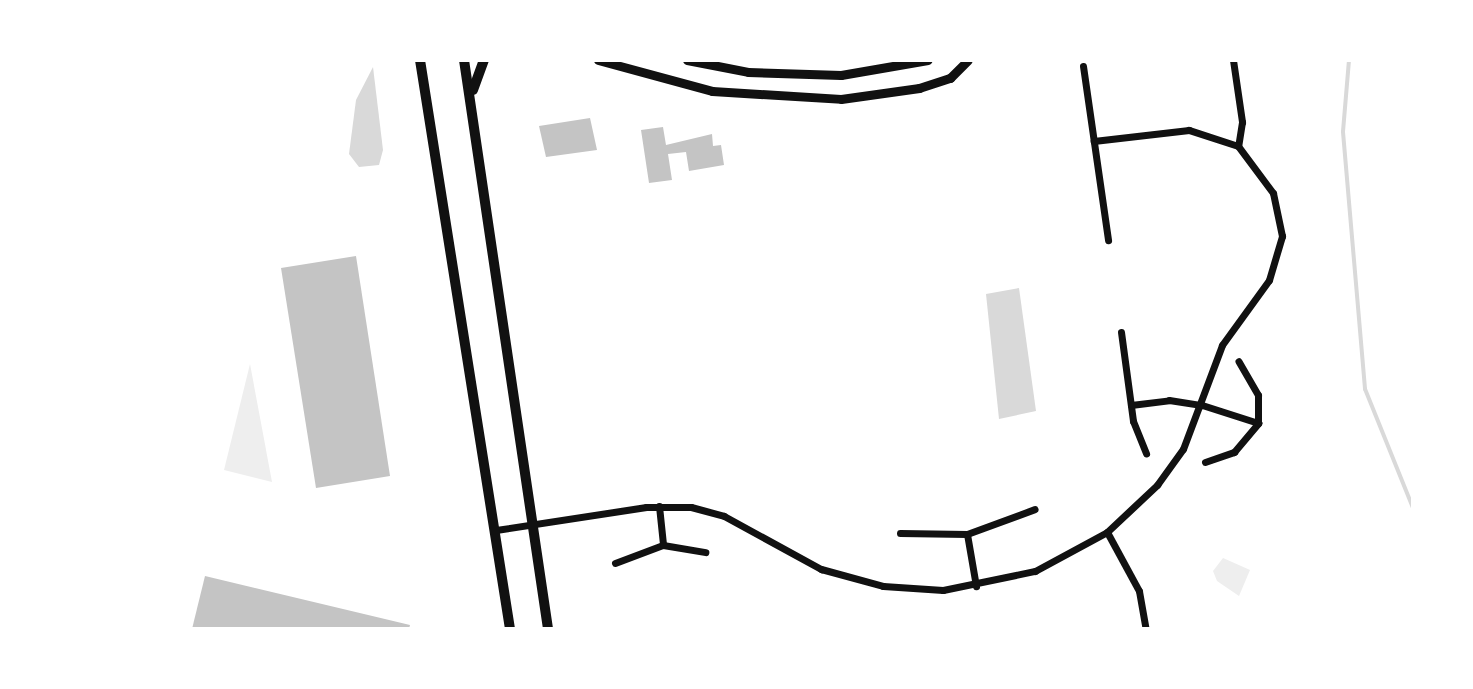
<!DOCTYPE html>
<style>
body{margin:0}
#map{position:relative;width:1473px;height:689px;overflow:hidden;background:#fff;font-family:"IBM Plex Sans",sans-serif}
div>[style]{position:absolute}
.green>*{inset:0;background:#eee}
.water>*{inset:0;background:#d9d9d9}
.stream>*{height:4px;margin:-2px;padding:0 2px;transform-origin:2px;border-radius:2px;background:#d9d9d9}
.building>*{inset:0;background:#c4c4c4}
.minor>*{height:7px;margin:-3.5px;padding:0 3.5px;transform-origin:3.5px;border-radius:3.5px;background:#111}
.secondary>*{height:9px;margin:-4.5px;padding:0 4.5px;transform-origin:4.5px;border-radius:4.5px;background:#111}
.primary>*{height:10px;margin:-5px;padding:0 5px;transform-origin:5px;border-radius:5px;background:#111}
span{translate:-50% -50%;white-space:nowrap;text-align:center;line-height:1.15;-webkit-text-stroke:6px #fff;paint-order:stroke}
.frame{position:absolute;inset:0;border:62px solid #fff;pointer-events:none}
</style>
<div id="map">
<div class="green">
<div style="clip-path:polygon(250px 364px,272px 482px,224px 470px)"></div>
<div style="clip-path:polygon(1223px 558px,1250px 570px,1239px 596px,1217px 581px,1213px 571px)"></div>
</div>
<div class="water">
<div style="clip-path:polygon(373px 67px,383px 150px,379px 165px,359px 167px,349px 154px,356px 100px)"></div>
<div style="clip-path:polygon(1019px 288px,1036px 411px,999px 419px,986px 294px)"></div>
</div>
<div class="stream">
<div style="left:1349px;top:60px;width:72px;rotate:94.8deg"></div>
<div style="left:1343px;top:132px;width:258px;rotate:85.1deg"></div>
<div style="left:1365px;top:389px;width:128px;rotate:68deg"></div>
</div>
<div class="building">
<div style="clip-path:polygon(590px 118px,597px 150px,546px 157px,539px 126px)"></div>
<div style="clip-path:polygon(663px 127px,666px 145px,712px 134px,713px 146px,721px 145px,724px 165px,689px 171px,686px 152px,668px 154px,672px 180px,649px 183px,641px 130px)"></div>
<div style="clip-path:polygon(356px 256px,390px 476px,316px 488px,281px 268px)"></div>
<div style="clip-path:polygon(205px 576px,410px 625px,409px 629px,192px 629px)"></div>
</div>
<div class="minor">
<div style="left:1233px;top:60px;width:63px;rotate:81.7deg"></div>
<div style="left:1242px;top:122px;width:24px;rotate:99deg"></div>
<div style="left:1083px;top:66px;width:176px;rotate:81.8deg"></div>
<div style="left:1121px;top:332px;width:90px;rotate:82.3deg"></div>
<div style="left:1133px;top:421px;width:35px;rotate:68deg"></div>
<div style="left:1131px;top:405px;width:38px;rotate:-7deg"></div>
<div style="left:1169px;top:400px;width:33px;rotate:9deg"></div>
<div style="left:1202px;top:405px;width:59px;rotate:17.8deg"></div>
<div style="left:1205px;top:462px;width:31px;rotate:-19deg"></div>
<div style="left:1234px;top:452px;width:38px;rotate:-50deg"></div>
<div style="left:1258px;top:423px;width:28px;rotate:-90deg"></div>
<div style="left:1258px;top:395px;width:39px;rotate:-120deg"></div>
<div style="left:659px;top:506px;width:39px;rotate:84deg"></div>
<div style="left:496px;top:530px;width:152px;rotate:-8.7deg"></div>
<div style="left:646px;top:507px;width:45px"></div>
<div style="left:691px;top:507px;width:34px;rotate:15deg"></div>
<div style="left:724px;top:516px;width:111px;rotate:28.7deg"></div>
<div style="left:821px;top:569px;width:64px;rotate:15.3deg"></div>
<div style="left:883px;top:586px;width:60px;rotate:3.8deg"></div>
<div style="left:943px;top:590px;width:94px;rotate:-11.7deg"></div>
<div style="left:1035px;top:571px;width:82px;rotate:-28.4deg"></div>
<div style="left:1107px;top:532px;width:69px;rotate:-43.2deg"></div>
<div style="left:1157px;top:485px;width:44px;rotate:-54.2deg"></div>
<div style="left:1183px;top:449px;width:111px;rotate:-69.4deg"></div>
<div style="left:1222px;top:345px;width:80px;rotate:-54.1deg"></div>
<div style="left:1269px;top:280px;width:46px;rotate:-73.5deg"></div>
<div style="left:1282px;top:236px;width:44px;rotate:-101.8deg"></div>
<div style="left:1273px;top:193px;width:59px;rotate:-126.7deg"></div>
<div style="left:1238px;top:146px;width:52px;rotate:-161.9deg"></div>
<div style="left:1189px;top:130px;width:96px;rotate:173.4deg"></div>
<div style="left:1107px;top:532px;width:67px;rotate:61.5deg"></div>
<div style="left:1139px;top:591px;width:39px;rotate:80deg"></div>
<div style="left:900px;top:533px;width:67px;rotate:0.9deg"></div>
<div style="left:967px;top:534px;width:72px;rotate:-20.2deg"></div>
<div style="left:967px;top:534px;width:53px;rotate:80.2deg"></div>
<div style="left:615px;top:563px;width:51px;rotate:-20.6deg"></div>
<div style="left:663px;top:545px;width:43px;rotate:9.5deg"></div>
</div>
<div class="secondary">
<div style="left:598px;top:60px;width:118px;rotate:15.2deg"></div>
<div style="left:712px;top:91px;width:129px;rotate:3.5deg"></div>
<div style="left:841px;top:99px;width:79px;rotate:-8deg"></div>
<div style="left:919px;top:88px;width:33px;rotate:-18deg"></div>
<div style="left:950px;top:78px;width:25px;rotate:-45deg"></div>
<div style="left:687px;top:60px;width:62px;rotate:11.1deg"></div>
<div style="left:748px;top:72px;width:93px;rotate:1.8deg"></div>
<div style="left:841px;top:75px;width:88px;rotate:-9.8deg"></div>
</div>
<div class="primary">
<div style="left:420px;top:60px;width:576px;rotate:81.01deg"></div>
<div style="left:464px;top:60px;width:575px;rotate:81.6deg"></div>
<div style="left:473px;top:90px;width:32px;rotate:-70deg"></div>
</div>
<div class="frame"></div>
</div>
